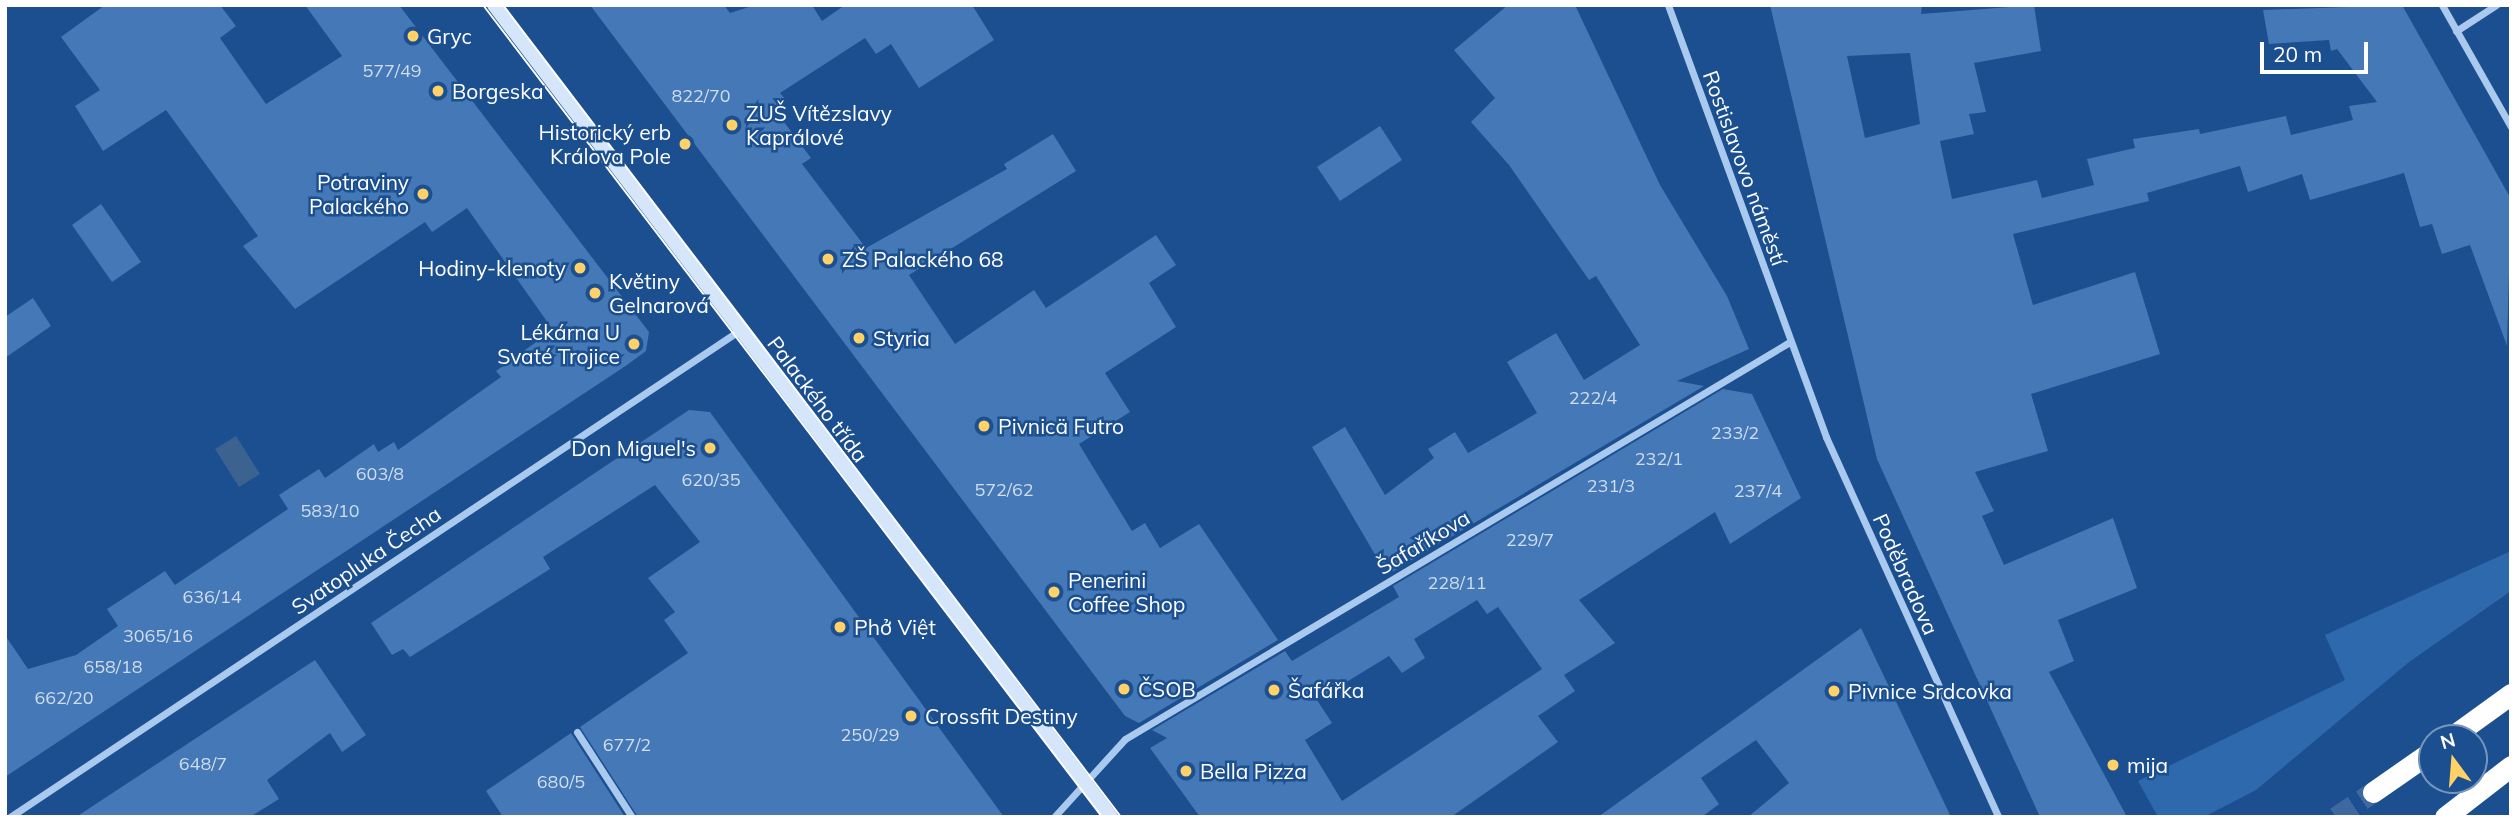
<!DOCTYPE html>
<meta charset="utf-8">
<style>
body{margin:0}
#map{position:relative;width:2516px;height:822px;overflow:hidden;background:#1b4f8f;font-family:Mulish,sans-serif}
div>[style]{position:absolute}
.green>*{inset:0;background:#2e69ad}
.water>*{inset:0;background:#3c6290}
.building>*{inset:0;background:#4478b7}
.highway-tunnel>*{height:21px;margin-top:-10.5px;transform-origin:0;background:repeating-linear-gradient(90deg,#3d69a0 0 21px,transparent 0 31px)}
.street>*{height:7px;margin:-3.5px;padding:0 3.5px;transform-origin:3.5px;border-radius:3.5px;background:#a9c9ee}
.secondary>*{height:14px;margin:-7px;padding:0 7px;transform-origin:7px;border-radius:7px;background:#d6e6fa}
.highway>*{height:21px;margin:-10.5px;padding:0 10.5px;transform-origin:10.5px;border-radius:10.5px;background:#fff}
.tram>*{height:2px;margin:-1px;padding:0 1px;transform-origin:1px;border-radius:1px;background:#fff}
.dots>*{width:19px;height:19px;translate:-50% -50%;box-sizing:border-box;border:4px solid #1b4f8f;border-radius:50%}
span{translate:-50% -50%;white-space:nowrap;text-align:center;line-height:1.15;-webkit-text-stroke:5px #1b4f8f;paint-order:stroke}
.number-label{font-size:18px;color:#d0dded}
.number-label span{-webkit-text-stroke-width:0}
.poi-label{font-size:21px;color:#fff}
.left{translate:0 -50%;text-align:left}
.right{translate:-100% -50%;text-align:right}
.street-label{font-size:21px;color:#fff}
.frame{position:absolute;inset:0;border:7px solid #fff;pointer-events:none}
.north{position:absolute;left:2418px;top:724px;width:70px;height:70px;box-sizing:border-box;background:#1b4f8f;border:2px solid #7695bc;border-radius:50%;rotate:344deg;font-size:19px;font-weight:700;line-height:28px;text-align:center;color:#fff}
.north::after{content:'';display:block;margin:auto;width:24px;height:32px;background:#ffd166;clip-path:polygon(50% 0,100% 100%,50% 72%,0 100%)}
.scale{position:absolute;left:2260px;top:42px;width:108px;height:32px;box-sizing:border-box;border:4px solid #fff;border-top:0;padding-left:9px;font-size:21px;line-height:24px;white-space:nowrap;color:#fff;-webkit-text-stroke:5px #1b4f8f;paint-order:stroke}
</style>
<div id="map">
<div class="green">
<div style="clip-path:polygon(2511px 551px,2511px 591px,2409px 662px,2256px 790px,2204px 817px,2158px 817px,2138px 781px,2345px 680px,2325px 635px)"></div>
</div>
<div class="water">
<div style="clip-path:polygon(236px 436px,260px 474px,239px 487px,215px 449px)"></div>
</div>
<div class="building">
<div style="clip-path:polygon(105px 5px,220px 5px,236px 26px,220px 38px,266px 104px,342px 56px,305px 5px,399px 5px,649px 332px,646px 351px,627px 365px,5px 777px,5px 635px,28px 669px,76px 655px,118px 626px,107px 609px,165px 571px,175px 585px,288px 509px,279px 495px,319px 469px,325px 478px,374px 444px,378px 452px,394px 442px,398px 450px,501px 377px,496px 371px,553px 330px,467px 208px,432px 232px,425px 222px,295px 309px,243px 246px,258px 236px,166px 110px,103px 151px,75px 106px,100px 90px,61px 37px)"></div>
<div style="clip-path:polygon(590px 5px,724px 5px,730px 13px,755px 5px,812px 5px,822px 21px,845px 5px,972px 5px,994px 40px,919px 88px,891px 44px,876px 54px,865px 38px,780px 93px,787px 101px,775px 110px,811px 158px,802px 164px,866px 248px,1007px 169px,1004px 164px,1053px 134px,1076px 171px,909px 275px,955px 344px,1034px 290px,1046px 308px,1156px 235px,1176px 265px,1149px 283px,1176px 327px,1105px 373px,1130px 412px,1079px 444px,1132px 531px,1145px 523px,1160px 548px,1199px 524px,1278px 640px,1139px 723px,1125px 716px)"></div>
<div style="clip-path:polygon(1508px 5px,1575px 5px,1660px 185px,1727px 296px,1749px 349px,1677px 381px,1704px 386px,1387px 575px,1312px 447px,1345px 427px,1385px 495px,1434px 458px,1428px 449px,1455px 432px,1468px 453px,1537px 413px,1507px 362px,1556px 333px,1584px 380px,1640px 345px,1596px 276px,1589px 280px,1509px 165px,1471px 122px,1495px 98px,1454px 50px)"></div>
<div style="clip-path:polygon(evenodd,1770px 5px,1922px 5px,1921px 14px,2034px 5px,2041px 51px,1974px 63px,1986px 112px,1969px 114px,1974px 134px,1940px 141px,1952px 199px,2037px 180px,2042px 198px,2094px 185px,2087px 159px,2135px 148px,2133px 139px,2199px 129px,2200px 134px,2286px 116px,2291px 135px,2353px 120px,2349px 106px,2377px 102px,2337px 49px,2331px 51px,2329px 40px,2269px 44px,2263px 10px,2402px 5px,2511px 199px,2507px 346px,2470px 245px,2442px 254px,2432px 224px,2420px 227px,2404px 173px,2310px 200px,2302px 174px,2248px 192px,2240px 166px,2147px 193px,2149px 201px,2013px 234px,2033px 305px,2135px 272px,2160px 354px,2031px 394px,2048px 451px,1975px 472px,1994px 511px,1982px 516px,2004px 565px,2113px 518px,2137px 588px,2058px 620px,2074px 661px,2049px 672px,2127px 817px,2040px 817px,1877px 459px,1770px 5px,1910px 53px,1920px 124px,1865px 138px,1847px 56px,1910px 53px)"></div>
<div style="clip-path:polygon(1380px 126px,1402px 160px,1340px 201px,1317px 167px)"></div>
<div style="clip-path:polygon(101px 204px,141px 262px,112px 282px,72px 225px)"></div>
<div style="clip-path:polygon(33px 298px,51px 326px,5px 358px,5px 317px)"></div>
<div style="clip-path:polygon(evenodd,1723px 389px,1752px 394px,1801px 498px,1730px 544px,1715px 512px,1579px 600px,1615px 643px,1564px 675px,1575px 691px,1538px 716px,1558px 742px,1451px 817px,1200px 817px,1150px 748px,1167px 738px,1152px 730px,1285px 651px,1292px 661px,1399px 597px,1393px 586px,1723px 389px,1477px 600px,1487px 614px,1498px 607px,1542px 669px,1342px 801px,1305px 740px,1332px 723px,1317px 700px,1389px 656px,1402px 673px,1425px 658px,1414px 639px,1477px 600px)"></div>
<div style="clip-path:polygon(689px 410px,710px 412px,1004px 817px,638px 817px,580px 727px,688px 653px,664px 620px,675px 612px,648px 578px,700px 542px,655px 485px,543px 557px,550px 569px,410px 657px,403px 649px,392px 655px,371px 623px)"></div>
<div style="clip-path:polygon(1861px 628px,1951px 817px,1748px 817px,1789px 783px,1756px 740px,1701px 778px,1719px 804px,1702px 817px,1598px 817px)"></div>
<div style="clip-path:polygon(315px 660px,366px 735px,342px 752px,330px 733px,267px 780px,279px 799px,250px 817px,76px 817px)"></div>
<div style="clip-path:polygon(571px 733px,625px 817px,503px 817px,486px 791px)"></div>
</div>
<div class="highway-tunnel">
<div style="left:2336px;top:817px;width:45px;rotate:-34deg"></div>
</div>
<div class="street">
<div style="left:1668px;top:5px;width:460px;rotate:69.9deg"></div>
<div style="left:1826px;top:437px;width:417px;rotate:65.6deg"></div>
<div style="left:2442px;top:5px;width:140px;rotate:60.5deg"></div>
<div style="left:2456px;top:31px;width:48px;rotate:-33deg"></div>
<div style="left:577px;top:732px;width:101px;rotate:57.1deg"></div>
<div style="left:10px;top:817px;width:878px;rotate:-33.71deg"></div>
<div style="left:1054px;top:817px;width:105px;rotate:-47.7deg"></div>
<div style="left:1125px;top:739px;width:772px;rotate:-30.85deg"></div>
</div>
<div class="secondary">
<div style="left:494px;top:5px;width:1020px;rotate:52.77deg"></div>
</div>
<div class="highway">
<div style="left:2450px;top:738px;width:75px;rotate:-35.8deg"></div>
<div style="left:2373px;top:792px;width:72px;rotate:-34.8deg"></div>
<div style="left:2445px;top:817px;width:83px;rotate:-37.7deg"></div>
</div>
<div class="tram">
<div style="left:483px;top:5px;width:1021px;rotate:52.68deg"></div>
<div style="left:503px;top:5px;width:1020px;rotate:52.73deg"></div>
</div>
<div class="dots">
<div style="left:413px;top:36px;background:#ffd166"></div>
<div style="left:438px;top:91px;background:#ffd166"></div>
<div style="left:732px;top:125px;background:#ffd166"></div>
<div style="left:685px;top:144px;background:#ffd166"></div>
<div style="left:423px;top:194px;background:#ffd166"></div>
<div style="left:828px;top:259px;background:#ffd166"></div>
<div style="left:580px;top:268px;background:#ffd166"></div>
<div style="left:595px;top:293px;background:#ffd166"></div>
<div style="left:859px;top:338px;background:#ffd166"></div>
<div style="left:634px;top:344px;background:#ffd166"></div>
<div style="left:984px;top:426px;background:#ffd166"></div>
<div style="left:710px;top:448px;background:#ffd166"></div>
<div style="left:1054px;top:592px;background:#ffd166"></div>
<div style="left:840px;top:627px;background:#ffd166"></div>
<div style="left:1124px;top:689px;background:#ffd166"></div>
<div style="left:1274px;top:690px;background:#ffd166"></div>
<div style="left:1834px;top:691px;background:#ffd166"></div>
<div style="left:911px;top:716px;background:#ffd166"></div>
<div style="left:2113px;top:765px;background:#ffd166"></div>
<div style="left:1186px;top:771px;background:#ffd166"></div>
</div>
<div class="number-label">
<span style="left:392px;top:71px">577/49</span>
<span style="left:701px;top:96px">822/70</span>
<span style="left:1593px;top:398px">222/4</span>
<span style="left:1735px;top:433px">233/2</span>
<span style="left:1659px;top:459px">232/1</span>
<span style="left:380px;top:474px">603/8</span>
<span style="left:711px;top:480px">620/35</span>
<span style="left:1611px;top:486px">231/3</span>
<span style="left:1004px;top:490px">572/62</span>
<span style="left:1758px;top:491px">237/4</span>
<span style="left:330px;top:511px">583/10</span>
<span style="left:1530px;top:540px">229/7</span>
<span style="left:1457px;top:583px">228/11</span>
<span style="left:212px;top:597px">636/14</span>
<span style="left:158px;top:636px">3065/16</span>
<span style="left:113px;top:667px">658/18</span>
<span style="left:64px;top:698px">662/20</span>
<span style="left:870px;top:735px">250/29</span>
<span style="left:627px;top:745px">677/2</span>
<span style="left:203px;top:764px">648/7</span>
<span style="left:561px;top:782px">680/5</span>
</div>
<div class="poi-label">
<span class="left" style="left:427px;top:36px">Gryc</span>
<span class="left" style="left:452px;top:91px">Borgeska</span>
<span class="left" style="left:746px;top:125px">ZUŠ Vítězslavy<br>Kaprálové</span>
<span class="right" style="left:671px;top:144px">Historický erb<br>Králova Pole</span>
<span class="right" style="left:409px;top:194px">Potraviny<br>Palackého</span>
<span class="left" style="left:842px;top:259px">ZŠ Palackého 68</span>
<span class="right" style="left:566px;top:268px">Hodiny-klenoty</span>
<span class="left" style="left:609px;top:293px">Květiny<br>Gelnarová</span>
<span class="right" style="left:620px;top:344px">Lékárna U<br>Svaté Trojice</span>
<span class="left" style="left:873px;top:338px">Styria</span>
<span class="left" style="left:998px;top:426px">Pivnicä Futro</span>
<span class="right" style="left:696px;top:448px">Don Miguel's</span>
<span class="left" style="left:1068px;top:592px">Penerini<br>Coffee Shop</span>
<span class="left" style="left:854px;top:627px">Phở Việt</span>
<span class="left" style="left:1138px;top:689px">ČSOB</span>
<span class="left" style="left:1288px;top:690px">Šafářka</span>
<span class="left" style="left:1848px;top:691px">Pivnice Srdcovka</span>
<span class="left" style="left:925px;top:716px">Crossfit Destiny</span>
<span class="left" style="left:2127px;top:765px">mija</span>
<span class="left" style="left:1200px;top:771px">Bella Pizza</span>
</div>
<div class="street-label">
<span style="left:1745px;top:168px;rotate:70deg">Rostislavovo náměstí</span>
<span style="left:818px;top:399px;rotate:53deg">Palackého třída</span>
<span style="left:1423px;top:542px;rotate:-31deg">Šafaříkova</span>
<span style="left:366px;top:560px;rotate:-34deg">Svatopluka Čecha</span>
<span style="left:1906px;top:574px;rotate:66deg">Poděbradova</span>
</div>
<div class="frame"></div>
<div class="north">N</div>
<div class="scale">20 m</div>
</div>
